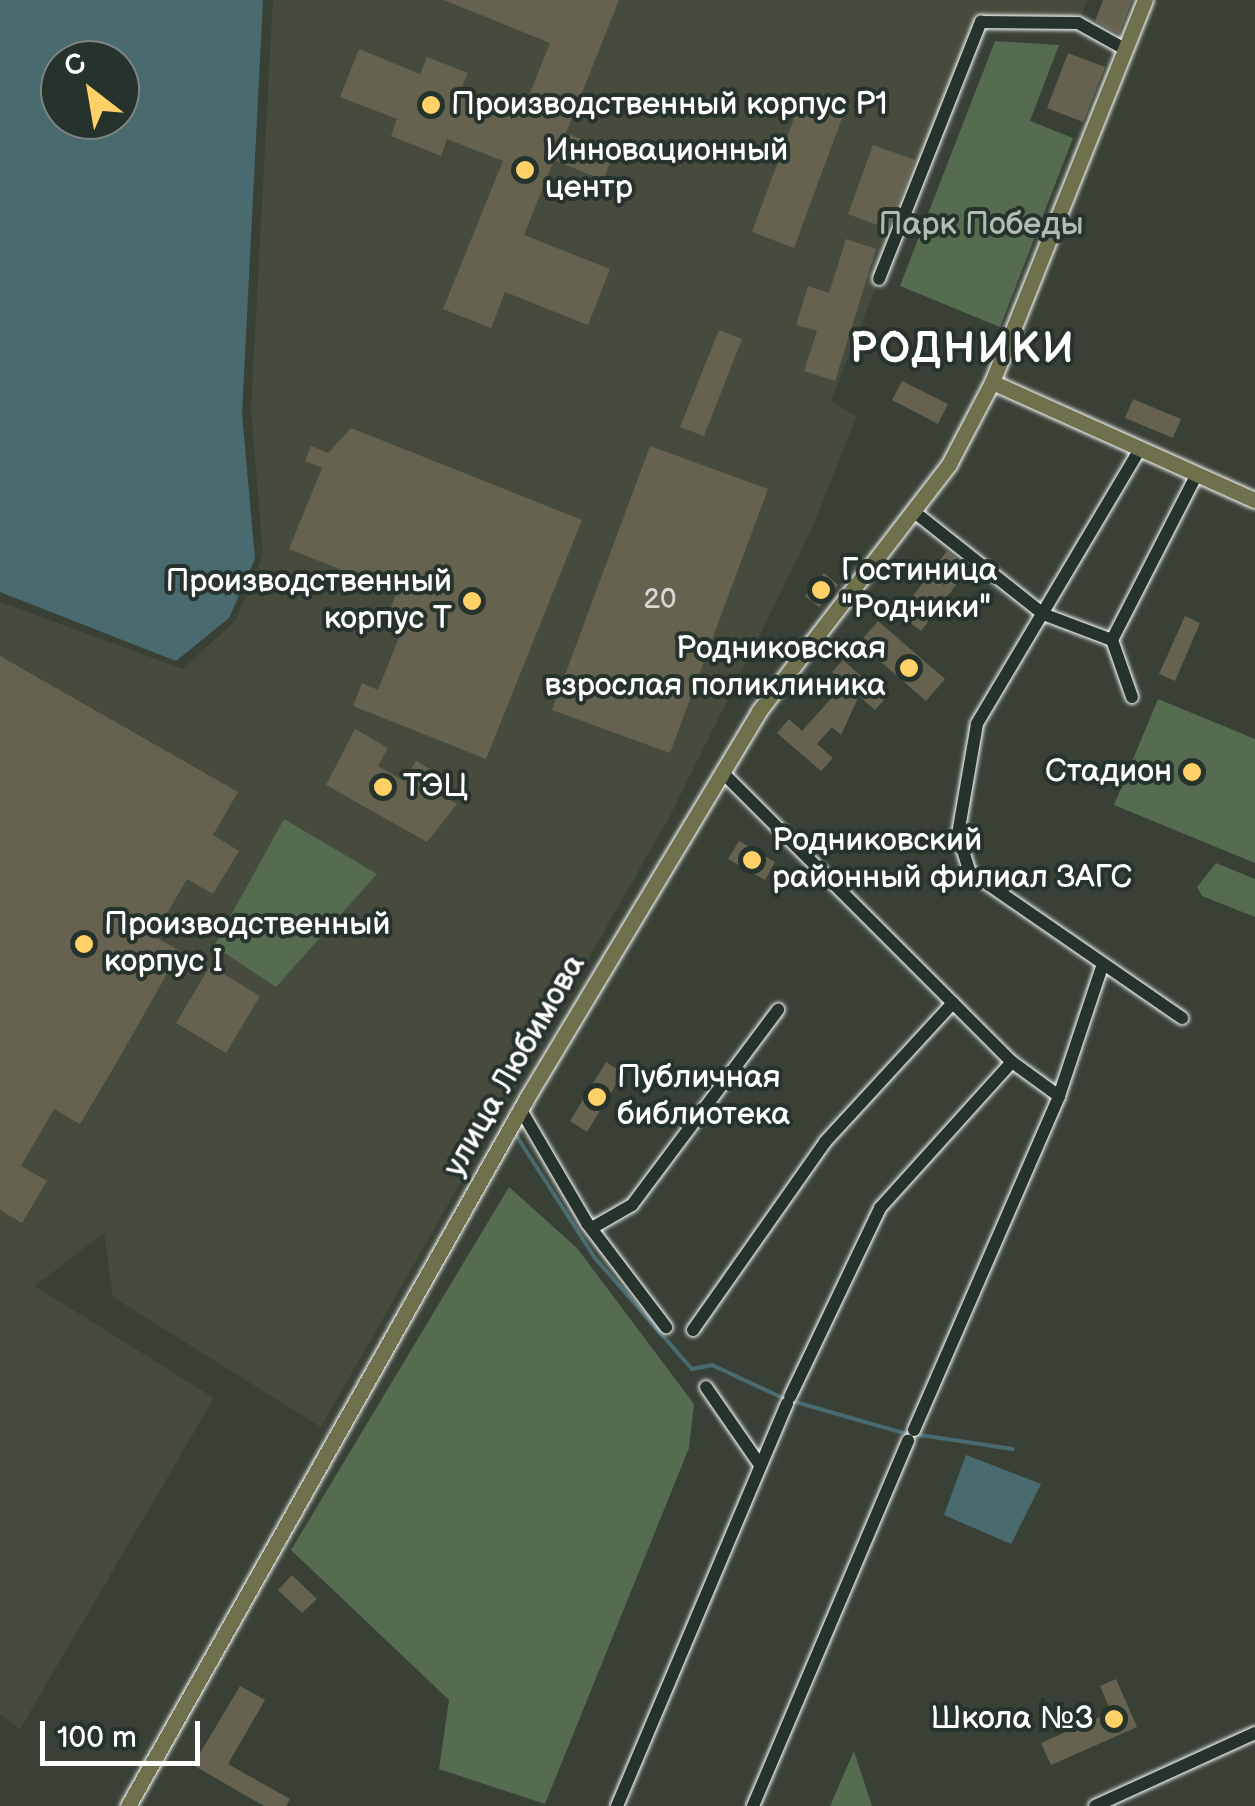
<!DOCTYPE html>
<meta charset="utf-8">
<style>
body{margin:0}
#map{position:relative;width:1255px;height:1806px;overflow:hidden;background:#394137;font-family:"Balsamiq Sans",sans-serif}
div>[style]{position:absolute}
.built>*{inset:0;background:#464b3e}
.green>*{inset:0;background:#556c51}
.water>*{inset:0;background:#496b70}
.stream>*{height:4px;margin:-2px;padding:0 2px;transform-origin:2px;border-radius:2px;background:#496b70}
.building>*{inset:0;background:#65634f}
.roads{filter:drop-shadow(0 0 2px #fff) drop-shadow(0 0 2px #fff)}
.minor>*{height:12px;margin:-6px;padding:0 6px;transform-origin:6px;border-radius:6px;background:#26332d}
.major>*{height:15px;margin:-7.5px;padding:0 7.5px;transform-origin:7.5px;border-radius:7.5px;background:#6e714b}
.dots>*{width:28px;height:28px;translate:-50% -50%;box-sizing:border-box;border:5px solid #26332d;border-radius:50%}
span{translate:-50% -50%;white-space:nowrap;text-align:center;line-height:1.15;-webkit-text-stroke:8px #26332d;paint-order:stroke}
.number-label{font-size:28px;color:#d8d8d3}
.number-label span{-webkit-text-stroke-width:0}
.poi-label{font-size:32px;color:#fff}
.left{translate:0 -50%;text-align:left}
.right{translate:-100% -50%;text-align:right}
.park-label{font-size:32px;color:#b2bdb1}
.street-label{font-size:32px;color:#fff}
.district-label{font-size:42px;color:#fff;font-weight:700;letter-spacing:2.5px}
.north{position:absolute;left:40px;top:40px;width:100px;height:100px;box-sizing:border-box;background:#26332d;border:2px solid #7d8581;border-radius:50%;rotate:329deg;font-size:28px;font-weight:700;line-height:40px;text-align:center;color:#fff}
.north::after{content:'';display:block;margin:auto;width:35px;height:45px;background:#ffd166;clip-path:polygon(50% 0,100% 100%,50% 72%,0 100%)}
.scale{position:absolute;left:40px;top:1721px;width:160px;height:45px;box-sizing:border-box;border:5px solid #fff;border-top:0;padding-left:12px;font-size:30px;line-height:35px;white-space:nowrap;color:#fff;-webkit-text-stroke:8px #26332d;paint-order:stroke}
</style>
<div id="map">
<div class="built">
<div style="clip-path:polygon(273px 0,1087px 0,1078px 23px,981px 22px,831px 400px,856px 417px,812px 529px,671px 814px,321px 1427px,113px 1297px,104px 1233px,35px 1286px,214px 1398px,20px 1729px,0 1714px,0 602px,183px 669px,235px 621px,263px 555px,251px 409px)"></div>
</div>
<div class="green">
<div style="clip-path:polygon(995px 41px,1059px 45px,1030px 121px,1073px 138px,1000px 327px,900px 286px)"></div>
<div style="clip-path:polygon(1158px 699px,1255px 739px,1255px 863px,1114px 805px)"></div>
<div style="clip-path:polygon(284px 819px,377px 874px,276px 987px,214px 946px)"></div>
<div style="clip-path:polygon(1216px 863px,1255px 879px,1255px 917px,1202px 896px,1197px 887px)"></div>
<div style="clip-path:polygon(509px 1187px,577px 1248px,694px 1404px,689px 1448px,545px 1804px,439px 1769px,449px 1700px,291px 1550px)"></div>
<div style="clip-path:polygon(854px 1751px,872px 1806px,830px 1806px)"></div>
</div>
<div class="water">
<div style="clip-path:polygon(evenodd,0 0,263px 0,242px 414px,255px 559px,229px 618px,176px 661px,0 592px,0 0,60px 60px,120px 60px,120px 120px,60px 120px,60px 60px)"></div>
<div style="clip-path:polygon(966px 1455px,1041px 1484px,1011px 1544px,944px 1515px)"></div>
</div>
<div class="stream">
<div style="left:514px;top:1132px;width:150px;rotate:57.3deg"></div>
<div style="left:595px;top:1258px;width:147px;rotate:48.9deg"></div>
<div style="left:692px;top:1369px;width:20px;rotate:-11deg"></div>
<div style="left:712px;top:1365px;width:81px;rotate:25deg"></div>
<div style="left:785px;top:1399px;width:120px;rotate:16deg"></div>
<div style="left:900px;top:1432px;width:114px;rotate:8.6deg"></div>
</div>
<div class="building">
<div style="clip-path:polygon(444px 0,619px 0,566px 133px,614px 153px,603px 180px,554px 160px,524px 235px,610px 269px,588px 325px,505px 292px,491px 328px,443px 309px,503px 161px,447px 139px,441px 156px,391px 136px,397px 119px,340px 97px,359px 49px,420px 74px,427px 57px,468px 73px,461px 89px,522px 113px,550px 43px)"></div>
<div style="clip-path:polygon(1103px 0,1132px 0,1119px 34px,1095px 21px)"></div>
<div style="clip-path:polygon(1068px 53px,1105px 67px,1083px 122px,1047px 108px)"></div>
<div style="clip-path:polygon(803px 94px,845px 110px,794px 248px,752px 232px)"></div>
<div style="clip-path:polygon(873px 145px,915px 160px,888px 229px,848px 214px)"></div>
<div style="clip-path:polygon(846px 239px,876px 249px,835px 381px,804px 371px,817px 331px,796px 325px,808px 286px,829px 293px)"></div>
<div style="clip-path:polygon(719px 330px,742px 339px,704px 436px,680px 427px)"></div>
<div style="clip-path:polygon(902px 381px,948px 404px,938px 424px,892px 400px)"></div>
<div style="clip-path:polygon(1133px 399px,1181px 419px,1173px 438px,1125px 418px)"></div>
<div style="clip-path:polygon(351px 428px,582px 520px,486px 759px,353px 706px,362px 683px,378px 690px,407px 617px,390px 610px,397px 592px,289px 549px,322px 468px,305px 461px,311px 446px,328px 453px)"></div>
<div style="clip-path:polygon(650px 446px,768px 489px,670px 753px,552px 710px)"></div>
<div style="clip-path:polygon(947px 551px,969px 568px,921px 631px,899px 614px)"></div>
<div style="clip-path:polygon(824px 573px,838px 585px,819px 607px,805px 596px)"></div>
<div style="clip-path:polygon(1185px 616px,1200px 623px,1175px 681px,1159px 674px)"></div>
<div style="clip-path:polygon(878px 621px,945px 679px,926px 701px,859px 643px)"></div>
<div style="clip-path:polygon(0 656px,238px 792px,213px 835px,239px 851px,213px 894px,187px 879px,154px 936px,180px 951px,114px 1067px,80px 1124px,54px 1109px,21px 1166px,47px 1181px,22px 1223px,0 1210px)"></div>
<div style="clip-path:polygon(843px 660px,886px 698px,875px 710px,859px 696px,841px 735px,832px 727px,817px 744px,833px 758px,821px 771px,777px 733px,789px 719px,802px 731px,845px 683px,832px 672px)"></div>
<div style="clip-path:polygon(355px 729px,388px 748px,378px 766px,404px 781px,416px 761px,442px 776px,433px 790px,457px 804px,427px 842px,326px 785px)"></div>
<div style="clip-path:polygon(739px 841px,775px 862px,765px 880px,728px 859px)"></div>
<div style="clip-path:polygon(210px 966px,260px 996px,226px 1053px,176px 1023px)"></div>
<div style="clip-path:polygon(606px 1062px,623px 1073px,587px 1132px,570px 1121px)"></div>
<div style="clip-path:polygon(292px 1575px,317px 1599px,302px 1613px,278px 1590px)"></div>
<div style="clip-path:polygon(1116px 1679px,1137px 1727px,1051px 1765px,1041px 1743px,1111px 1712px,1100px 1686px)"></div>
<div style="clip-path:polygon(240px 1686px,265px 1700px,228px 1764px,290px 1799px,286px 1806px,264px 1806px,193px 1765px)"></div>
</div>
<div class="roads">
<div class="minor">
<div style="left:879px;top:279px;width:277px;rotate:-68.4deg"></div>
<div style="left:981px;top:22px;width:97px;rotate:0.6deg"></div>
<div style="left:1078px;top:23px;width:54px;rotate:29deg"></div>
<div style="left:1140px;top:449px;width:320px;rotate:120.7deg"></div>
<div style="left:977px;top:724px;width:112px;rotate:99.8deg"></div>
<div style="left:958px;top:834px;width:39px;rotate:73deg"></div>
<div style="left:969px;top:871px;width:259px;rotate:34.6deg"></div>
<div style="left:917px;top:514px;width:161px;rotate:38.4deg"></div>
<div style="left:1043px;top:614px;width:74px;rotate:20.6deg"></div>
<div style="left:1132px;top:697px;width:60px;rotate:-109.3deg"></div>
<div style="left:1112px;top:640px;width:186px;rotate:-62.9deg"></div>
<div style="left:722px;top:772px;width:410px;rotate:45deg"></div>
<div style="left:1012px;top:1062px;width:58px;rotate:35.9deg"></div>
<div style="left:521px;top:1110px;width:131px;rotate:59.7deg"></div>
<div style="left:587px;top:1223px;width:131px;rotate:52.8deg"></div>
<div style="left:592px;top:1228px;width:46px;rotate:-29.9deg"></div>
<div style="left:632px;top:1205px;width:244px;rotate:-53.2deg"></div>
<div style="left:693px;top:1330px;width:230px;rotate:-54.9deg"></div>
<div style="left:825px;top:1142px;width:189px;rotate:-47.4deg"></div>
<div style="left:706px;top:1387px;width:95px;rotate:55.3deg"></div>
<div style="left:790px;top:1397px;width:209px;rotate:-64.5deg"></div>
<div style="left:880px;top:1208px;width:197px;rotate:-47.9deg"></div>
<div style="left:914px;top:1430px;width:364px;rotate:-66.5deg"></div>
<div style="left:1059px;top:1096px;width:139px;rotate:-71.6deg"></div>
<div style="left:617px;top:1806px;width:437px;rotate:-67.1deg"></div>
<div style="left:753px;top:1806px;width:397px;rotate:-67deg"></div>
<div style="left:1095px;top:1806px;width:176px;rotate:-24.5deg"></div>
</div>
<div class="major">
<div style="left:992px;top:382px;width:288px;rotate:24.2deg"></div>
<div style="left:128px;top:1806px;width:815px;rotate:-60.6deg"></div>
<div style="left:528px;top:1096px;width:449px;rotate:-59deg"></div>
<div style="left:759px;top:711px;width:312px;rotate:-52.4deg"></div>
<div style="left:949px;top:464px;width:93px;rotate:-62.3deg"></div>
<div style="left:992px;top:382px;width:412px;rotate:-68.2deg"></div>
</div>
</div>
<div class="dots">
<div style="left:431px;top:105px;background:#ffd166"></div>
<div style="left:525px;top:170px;background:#ffd166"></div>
<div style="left:821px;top:590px;background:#ffd166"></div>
<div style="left:472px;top:601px;background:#ffd166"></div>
<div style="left:909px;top:668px;background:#ffd166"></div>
<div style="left:1192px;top:772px;background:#ffd166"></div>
<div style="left:383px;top:787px;background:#ffd166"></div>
<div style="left:752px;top:860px;background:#ffd166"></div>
<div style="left:84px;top:944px;background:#ffd166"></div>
<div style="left:597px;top:1097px;background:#ffd166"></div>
<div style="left:1114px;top:1719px;background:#ffd166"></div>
</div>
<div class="number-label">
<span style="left:660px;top:600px">20</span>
</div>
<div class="poi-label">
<span class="left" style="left:451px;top:105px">Производственный корпус P1</span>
<span class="left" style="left:545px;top:170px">Инновационный<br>центр</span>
<span class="left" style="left:841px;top:590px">Гостиница<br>"Родники"</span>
<span class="right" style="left:452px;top:601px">Производственный<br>корпус T</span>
<span class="right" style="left:886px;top:668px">Родниковская<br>взрослая поликлиника</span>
<span class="right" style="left:1172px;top:772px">Стадион</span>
<span class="left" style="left:403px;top:787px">ТЭЦ</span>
<span class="left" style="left:772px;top:860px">Родниковский<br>районный филиал ЗАГС</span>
<span class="left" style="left:104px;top:944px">Производственный<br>корпус I</span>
<span class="left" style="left:617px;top:1097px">Публичная<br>библиотека</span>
<span class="right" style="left:1094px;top:1719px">Школа №3</span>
</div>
<div class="park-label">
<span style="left:981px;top:225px">Парк Победы</span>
</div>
<div class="street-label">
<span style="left:515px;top:1066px;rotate:-60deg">улица Любимова</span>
</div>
<div class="district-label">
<span style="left:963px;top:350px">РОДНИКИ</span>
</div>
<div class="north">С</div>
<div class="scale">100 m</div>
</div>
